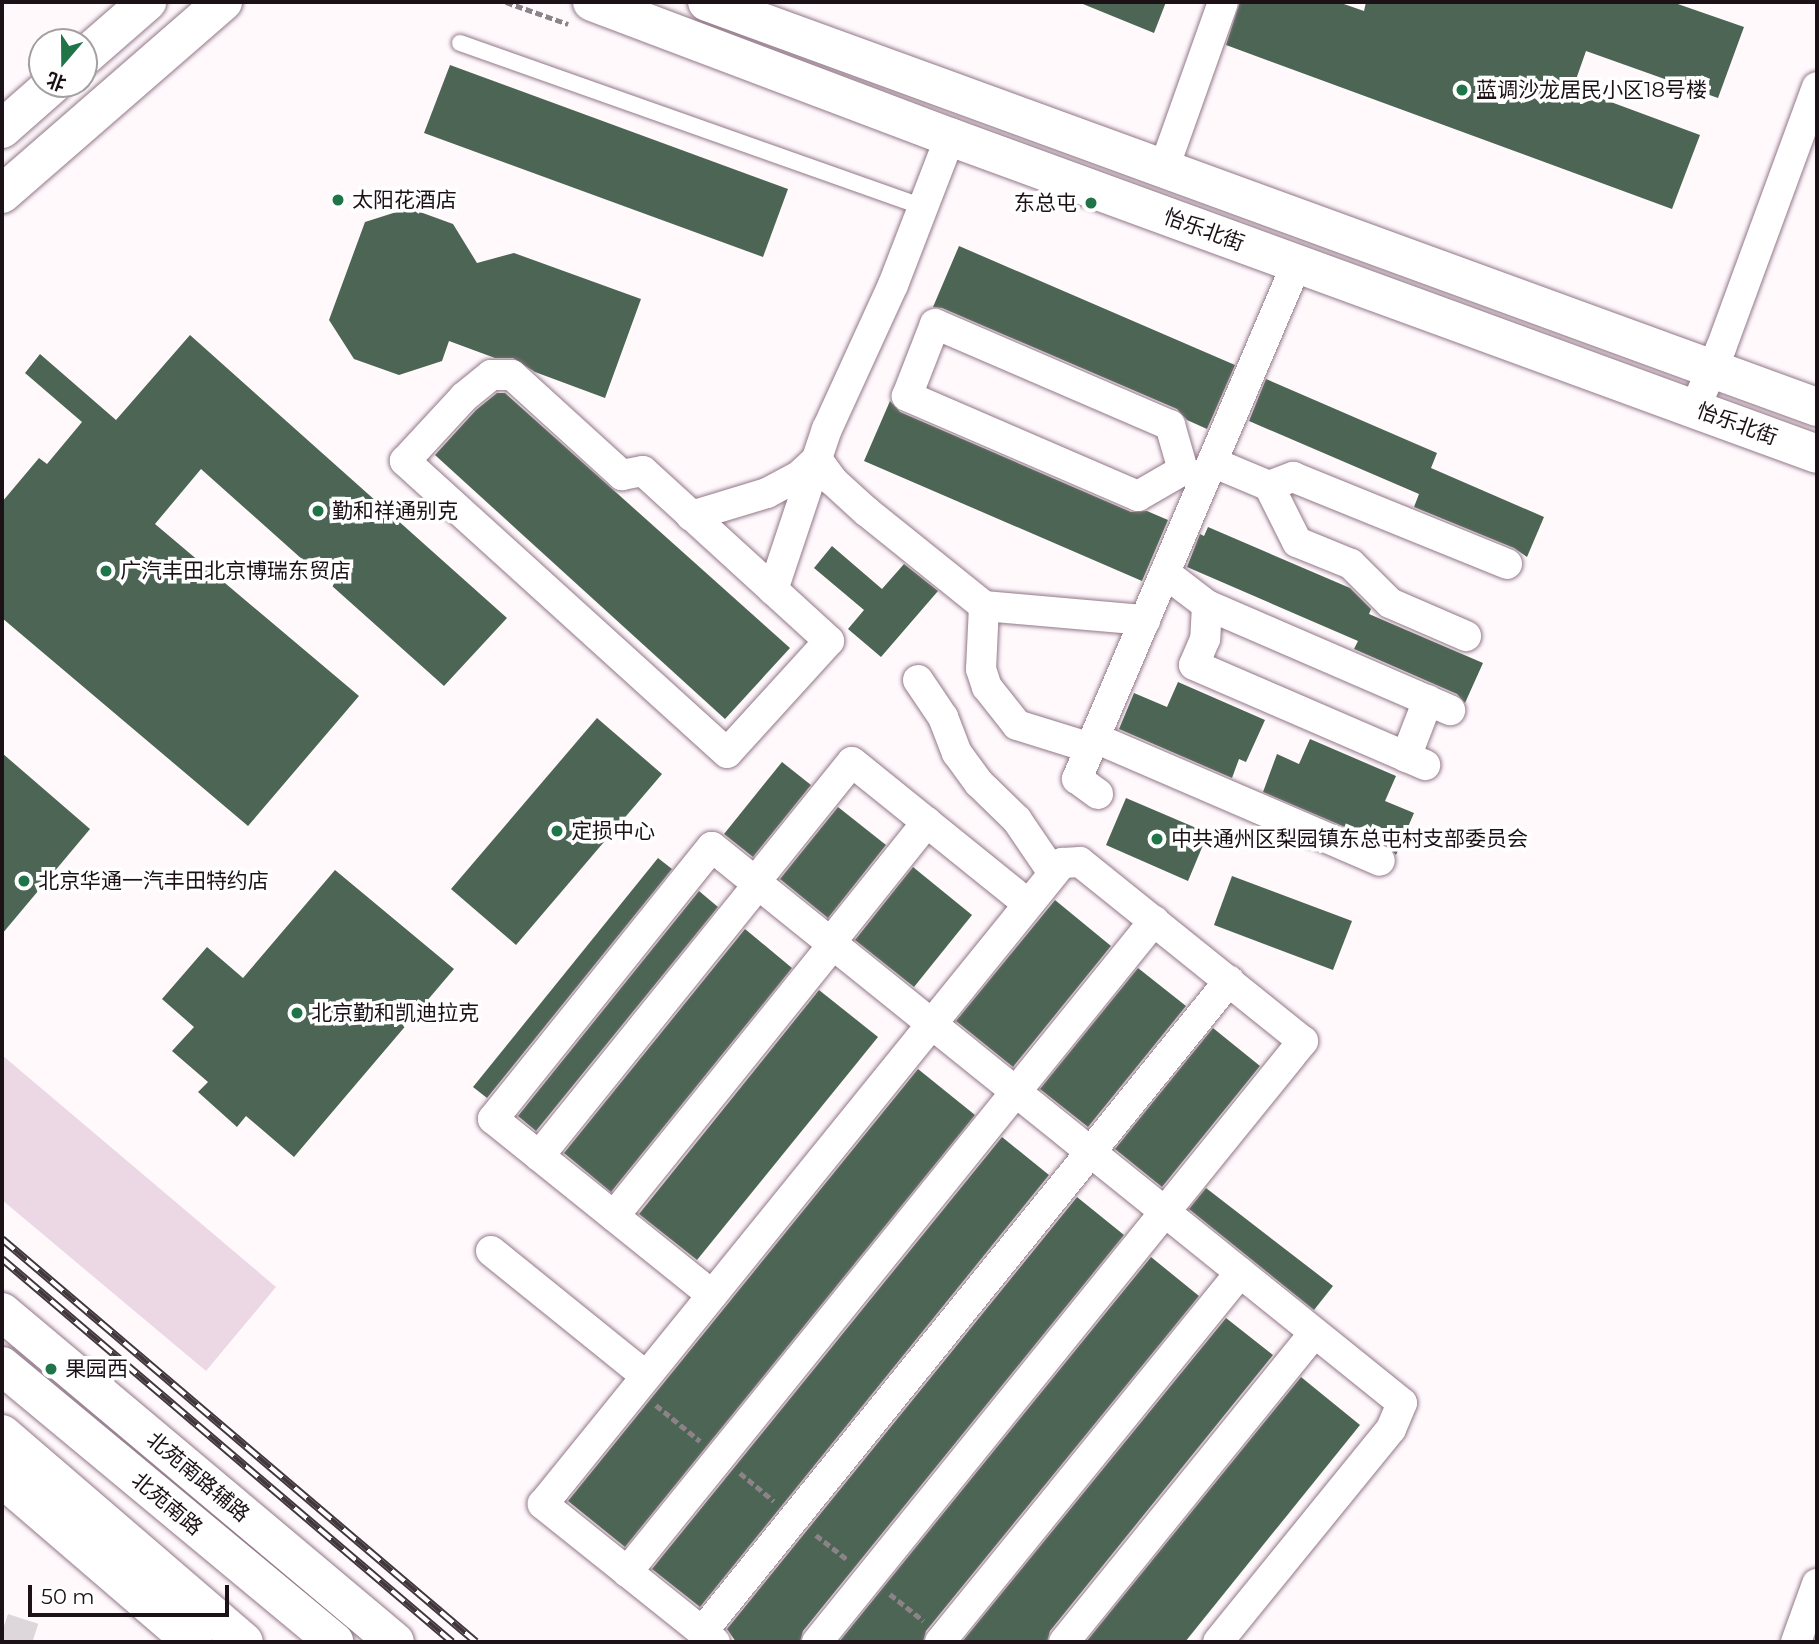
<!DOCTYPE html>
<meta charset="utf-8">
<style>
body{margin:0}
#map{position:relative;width:1819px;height:1644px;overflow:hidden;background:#fff9fc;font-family:Montserrat,"Noto Sans SC",sans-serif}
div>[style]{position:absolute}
.green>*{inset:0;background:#ecd8e4}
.building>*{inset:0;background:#4c6554}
.highway-tunnel>*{height:38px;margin-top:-19px;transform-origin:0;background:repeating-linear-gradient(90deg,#ddd6da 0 38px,transparent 0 57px)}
.path>*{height:4.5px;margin-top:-2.25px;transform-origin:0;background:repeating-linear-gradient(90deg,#8b8387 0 7px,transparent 0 10.5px)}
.roads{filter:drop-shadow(0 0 2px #927788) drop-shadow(0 0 2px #927788)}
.lane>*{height:16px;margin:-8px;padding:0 8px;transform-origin:8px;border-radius:8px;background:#fff}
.street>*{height:30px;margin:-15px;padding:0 15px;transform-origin:15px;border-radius:15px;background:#fff}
.secondary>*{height:38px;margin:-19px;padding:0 19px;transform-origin:19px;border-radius:19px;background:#fff}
.primary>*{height:38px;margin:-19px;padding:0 19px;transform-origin:19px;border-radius:19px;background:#fff}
.highway>*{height:38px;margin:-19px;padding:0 19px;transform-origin:19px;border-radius:19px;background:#fff}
.rail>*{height:8px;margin-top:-4px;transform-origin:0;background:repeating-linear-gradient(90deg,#fff 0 16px,#41373d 0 32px);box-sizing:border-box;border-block:2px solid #41373d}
.dots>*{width:19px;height:19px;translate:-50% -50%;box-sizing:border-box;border:4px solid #fff;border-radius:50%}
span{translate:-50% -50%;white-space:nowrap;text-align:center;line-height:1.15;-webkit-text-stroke:7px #fff;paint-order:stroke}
.poi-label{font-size:21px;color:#1b1117}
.left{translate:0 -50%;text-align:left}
.right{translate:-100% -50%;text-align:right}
.street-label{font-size:21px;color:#1b1117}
.frame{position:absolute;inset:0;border:4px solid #1b1117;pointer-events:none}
.north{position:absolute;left:28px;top:28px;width:70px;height:70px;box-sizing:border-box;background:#fff;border:2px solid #a4a0a2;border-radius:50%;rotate:200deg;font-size:19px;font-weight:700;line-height:28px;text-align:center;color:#1b1117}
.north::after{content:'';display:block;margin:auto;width:24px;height:32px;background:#1f7548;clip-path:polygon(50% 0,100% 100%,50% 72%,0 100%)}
.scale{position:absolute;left:28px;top:1585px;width:201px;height:32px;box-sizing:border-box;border:4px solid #1b1117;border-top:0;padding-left:9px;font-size:21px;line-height:24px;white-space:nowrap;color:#1b1117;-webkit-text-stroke:5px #fff;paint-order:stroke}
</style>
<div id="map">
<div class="green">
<div style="clip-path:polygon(2px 1055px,276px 1287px,206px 1371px,2px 1200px)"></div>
</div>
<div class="building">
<div style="clip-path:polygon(1078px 2px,1166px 2px,1154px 33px)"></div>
<div style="clip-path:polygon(1240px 2px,1338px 2px,1364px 11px,1366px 2px,1672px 2px,1744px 27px,1718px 98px,1586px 51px,1573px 88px,1700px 135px,1672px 209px,1226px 45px)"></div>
<div style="clip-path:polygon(450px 65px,788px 189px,763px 257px,424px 133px)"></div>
<div style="clip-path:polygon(409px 208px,453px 224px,477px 263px,514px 253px,641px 299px,605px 398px,535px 372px,513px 358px,495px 358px,449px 341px,442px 361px,399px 375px,354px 359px,329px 320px,365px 222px)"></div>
<div style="clip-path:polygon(959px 246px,1235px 365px,1207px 429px,1187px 420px,1177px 409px,942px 308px,933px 307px)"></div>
<div style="clip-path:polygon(190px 335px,507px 618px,444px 686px,201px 469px,155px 524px,359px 696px,248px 826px,2px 618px,2px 502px,39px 458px,47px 464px,82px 422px,25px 373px,40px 354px,116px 420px)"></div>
<div style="clip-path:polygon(1266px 379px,1437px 453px,1431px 468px,1544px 517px,1527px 557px,1514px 548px,1414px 507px,1419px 494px,1249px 421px)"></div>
<div style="clip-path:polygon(497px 393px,505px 393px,790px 648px,725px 719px,435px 455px,476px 410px)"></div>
<div style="clip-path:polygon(890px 401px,900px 412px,1131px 512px,1147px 511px,1168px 520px,1142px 581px,864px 461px)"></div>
<div style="clip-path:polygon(1208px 527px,1350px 588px,1371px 609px,1369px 614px,1483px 663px,1465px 703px,1457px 694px,1354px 649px,1358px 641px,1187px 567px,1200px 534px,1204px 536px)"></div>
<div style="clip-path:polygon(832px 546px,882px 589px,904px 564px,938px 591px,881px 657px,848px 629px,864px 610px,814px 568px)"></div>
<div style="clip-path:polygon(1178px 682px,1265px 720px,1246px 762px,1239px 759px,1232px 778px,1119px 729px,1134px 693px,1167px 707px)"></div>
<div style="clip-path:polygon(597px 718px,662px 774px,516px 945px,451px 889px)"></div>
<div style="clip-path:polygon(1310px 739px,1396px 776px,1385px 801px,1414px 813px,1396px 855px,1387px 845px,1263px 792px,1277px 754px,1299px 764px)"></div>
<div style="clip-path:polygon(2px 753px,90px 829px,2px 934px)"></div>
<div style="clip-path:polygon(782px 762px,811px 785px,753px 857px,724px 834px)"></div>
<div style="clip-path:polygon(1126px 798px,1208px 833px,1188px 881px,1106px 845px)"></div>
<div style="clip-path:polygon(838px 807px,886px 845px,828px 918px,780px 879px)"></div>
<div style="clip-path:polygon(658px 858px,672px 869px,487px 1098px,473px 1087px)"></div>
<div style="clip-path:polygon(913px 867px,972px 915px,914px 987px,855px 940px)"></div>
<div style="clip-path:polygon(335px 870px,454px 969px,294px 1157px,246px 1116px,237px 1127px,198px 1092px,208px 1082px,172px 1051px,194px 1027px,162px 999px,207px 947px,243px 978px)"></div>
<div style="clip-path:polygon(1232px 876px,1352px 921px,1333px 970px,1214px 925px)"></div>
<div style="clip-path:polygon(699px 891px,718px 907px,536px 1131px,518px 1116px)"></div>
<div style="clip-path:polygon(1055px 900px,1111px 946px,1013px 1067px,956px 1021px)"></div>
<div style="clip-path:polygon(745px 929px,792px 968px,611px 1192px,564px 1153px)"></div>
<div style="clip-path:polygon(1138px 968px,1186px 1006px,1088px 1127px,1040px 1089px)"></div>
<div style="clip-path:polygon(819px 990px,878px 1037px,697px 1260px,639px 1214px)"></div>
<div style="clip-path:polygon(1213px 1028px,1260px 1066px,1162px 1187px,1115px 1149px)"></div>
<div style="clip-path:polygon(918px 1069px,975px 1115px,625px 1547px,568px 1501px)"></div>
<div style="clip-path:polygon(1002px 1137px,1049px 1175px,700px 1607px,652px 1569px)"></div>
<div style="clip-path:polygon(1206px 1188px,1333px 1286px,1314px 1310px,1189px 1209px)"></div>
<div style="clip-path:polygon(1077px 1197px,1124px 1235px,803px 1631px,800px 1642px,736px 1642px,727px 1629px)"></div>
<div style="clip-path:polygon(1151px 1257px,1199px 1296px,926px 1631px,923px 1642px,839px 1642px)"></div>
<div style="clip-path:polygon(1226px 1318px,1273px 1355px,1050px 1631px,1047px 1642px,962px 1642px)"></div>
<div style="clip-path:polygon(1301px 1377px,1360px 1425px,1185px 1642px,1086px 1642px)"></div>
</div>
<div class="highway-tunnel">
<div style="left:2px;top:1632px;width:32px;rotate:18deg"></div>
</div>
<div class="path">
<div style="left:506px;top:2px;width:66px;rotate:19.5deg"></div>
<div style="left:656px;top:1405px;width:57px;rotate:39.3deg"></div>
<div style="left:740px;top:1473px;width:44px;rotate:39.5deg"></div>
<div style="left:816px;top:1535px;width:41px;rotate:38deg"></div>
<div style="left:890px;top:1594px;width:43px;rotate:38.5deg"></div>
</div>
<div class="roads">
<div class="lane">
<div style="left:460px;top:43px;width:492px;rotate:19.5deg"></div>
</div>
<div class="street">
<div style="left:1164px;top:168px;width:176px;rotate:-70.4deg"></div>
<div style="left:935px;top:324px;width:256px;rotate:23.3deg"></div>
<div style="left:1170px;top:425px;width:47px;rotate:73.9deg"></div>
<div style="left:1183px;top:470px;width:52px;rotate:150deg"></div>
<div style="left:1138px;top:496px;width:252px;rotate:-156.6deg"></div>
<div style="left:907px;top:396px;width:77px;rotate:-68.7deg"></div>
<div style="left:491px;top:375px;width:21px"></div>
<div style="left:512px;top:375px;width:149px;rotate:42.3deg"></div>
<div style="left:622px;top:475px;width:21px;rotate:-11deg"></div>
<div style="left:643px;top:471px;width:252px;rotate:42.4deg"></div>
<div style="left:829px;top:641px;width:151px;rotate:132.3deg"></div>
<div style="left:727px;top:753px;width:435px;rotate:-137.8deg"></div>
<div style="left:405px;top:461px;width:87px;rotate:-47.3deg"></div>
<div style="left:464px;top:397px;width:35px;rotate:-39deg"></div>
<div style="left:1695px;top:408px;width:65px;rotate:-66.6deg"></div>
<div style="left:1721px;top:348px;width:278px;rotate:-69.8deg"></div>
<div style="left:817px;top:459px;width:27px;rotate:54deg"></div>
<div style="left:833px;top:481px;width:45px;rotate:42.3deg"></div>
<div style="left:866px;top:511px;width:151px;rotate:38.8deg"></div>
<div style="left:984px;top:606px;width:162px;rotate:5deg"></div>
<div style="left:1212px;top:462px;width:62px;rotate:22.8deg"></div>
<div style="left:1269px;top:486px;width:63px;rotate:63.4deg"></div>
<div style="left:1297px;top:542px;width:58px;rotate:22.2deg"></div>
<div style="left:1351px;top:564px;width:55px;rotate:45deg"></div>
<div style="left:1390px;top:603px;width:83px;rotate:23.5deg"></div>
<div style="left:1269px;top:486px;width:26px;rotate:-21deg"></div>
<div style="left:1293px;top:477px;width:231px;rotate:22.1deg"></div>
<div style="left:691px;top:516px;width:79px;rotate:-16.8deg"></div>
<div style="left:767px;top:493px;width:36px;rotate:-28deg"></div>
<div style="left:799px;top:476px;width:25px;rotate:-43deg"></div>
<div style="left:1165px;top:573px;width:53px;rotate:37.3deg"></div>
<div style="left:1207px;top:605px;width:265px;rotate:23.4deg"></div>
<div style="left:773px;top:590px;width:170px;rotate:-71.5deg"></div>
<div style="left:827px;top:429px;width:158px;rotate:-65.4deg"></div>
<div style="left:893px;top:285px;width:159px;rotate:-68.9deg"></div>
<div style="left:1207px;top:605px;width:34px;rotate:93deg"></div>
<div style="left:1205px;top:639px;width:28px;rotate:113deg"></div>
<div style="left:1194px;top:665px;width:252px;rotate:23.4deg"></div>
<div style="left:984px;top:606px;width:63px;rotate:92.7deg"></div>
<div style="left:981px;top:669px;width:19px;rotate:72deg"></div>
<div style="left:987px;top:687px;width:48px;rotate:51.7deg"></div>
<div style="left:1017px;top:725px;width:77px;rotate:17.3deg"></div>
<div style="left:918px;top:680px;width:45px;rotate:56deg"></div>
<div style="left:943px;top:717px;width:39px;rotate:69deg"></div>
<div style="left:957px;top:753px;width:37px;rotate:54deg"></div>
<div style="left:979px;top:783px;width:53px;rotate:44.2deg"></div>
<div style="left:1017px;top:820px;width:64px;rotate:55.8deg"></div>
<div style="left:1095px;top:738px;width:310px;rotate:23.3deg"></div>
<div style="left:1406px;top:757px;width:61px;rotate:-68.9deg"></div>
<div style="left:1098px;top:794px;width:26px;rotate:-144deg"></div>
<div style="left:1077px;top:779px;width:561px;rotate:-66.91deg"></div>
<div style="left:755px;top:882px;width:154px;rotate:-51.1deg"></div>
<div style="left:852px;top:762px;width:226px;rotate:38.9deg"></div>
<div style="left:830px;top:943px;width:155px;rotate:-51.3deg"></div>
<div style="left:539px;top:1156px;width:348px;rotate:-51.1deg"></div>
<div style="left:614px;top:1216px;width:348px;rotate:-51.1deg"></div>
<div style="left:491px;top:1251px;width:199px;rotate:38.9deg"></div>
<div style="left:712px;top:1295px;width:281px;rotate:-141.2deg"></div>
<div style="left:493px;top:1119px;width:349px;rotate:-51.2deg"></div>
<div style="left:712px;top:847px;width:886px;rotate:38.86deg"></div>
<div style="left:1402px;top:1403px;width:28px;rotate:113deg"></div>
<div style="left:1391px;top:1429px;width:274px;rotate:129.1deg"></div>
<div style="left:627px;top:1572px;width:838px;rotate:-51.01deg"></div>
<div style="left:702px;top:1632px;width:838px;rotate:-51.01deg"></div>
<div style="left:715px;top:1642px;width:221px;rotate:-141.3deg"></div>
<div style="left:543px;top:1504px;width:825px;rotate:-51deg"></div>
<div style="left:1062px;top:863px;width:18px;rotate:-3deg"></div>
<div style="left:1080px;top:862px;width:286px;rotate:38.8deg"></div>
<div style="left:1303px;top:1041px;width:773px;rotate:128.96deg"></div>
<div style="left:940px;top:1642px;width:476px;rotate:-50.9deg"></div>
<div style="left:1064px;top:1642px;width:397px;rotate:-51deg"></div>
<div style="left:1796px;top:1642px;width:62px;rotate:-70.1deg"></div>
</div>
<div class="secondary">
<div style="left:592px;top:2px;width:383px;rotate:20.7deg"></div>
<div style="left:950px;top:137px;width:923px;rotate:20.08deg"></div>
<div style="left:707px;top:2px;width:1182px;rotate:20.05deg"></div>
<div style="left:2px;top:1312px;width:513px;rotate:40.02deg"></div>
<div style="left:2px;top:1478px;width:252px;rotate:40.7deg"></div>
</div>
<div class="primary">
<div style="left:84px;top:57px;width:84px;rotate:-41.1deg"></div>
<div style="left:2px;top:129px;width:68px;rotate:-41.4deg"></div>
<div style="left:2px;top:194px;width:293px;rotate:-41deg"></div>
</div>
<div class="highway">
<div style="left:2px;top:1366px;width:432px;rotate:39.7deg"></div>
<div style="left:2px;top:1434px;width:319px;rotate:40.7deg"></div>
</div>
</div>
<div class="rail">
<div style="left:2px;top:1239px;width:622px;rotate:40.37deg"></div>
<div style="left:2px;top:1259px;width:591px;rotate:40.4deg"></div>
</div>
<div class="dots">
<div style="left:1462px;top:90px;background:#1f7548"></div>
<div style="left:338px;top:200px;background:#1f7548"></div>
<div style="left:1091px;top:203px;background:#1f7548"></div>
<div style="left:318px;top:511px;background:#1f7548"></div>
<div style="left:106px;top:571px;background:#1f7548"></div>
<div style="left:557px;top:831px;background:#1f7548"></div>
<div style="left:1157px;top:839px;background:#1f7548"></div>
<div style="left:24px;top:881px;background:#1f7548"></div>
<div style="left:297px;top:1013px;background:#1f7548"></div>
<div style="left:51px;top:1369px;background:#1f7548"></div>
</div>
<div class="poi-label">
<span class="left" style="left:1476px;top:90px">蓝调沙龙居民小区18号楼</span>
<span class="left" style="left:352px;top:200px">太阳花酒店</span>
<span class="right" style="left:1077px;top:203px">东总屯</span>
<span class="left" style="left:332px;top:511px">勤和祥通别克</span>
<span class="left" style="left:120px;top:571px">广汽丰田北京博瑞东贸店</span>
<span class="left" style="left:571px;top:831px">定损中心</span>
<span class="left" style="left:1171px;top:839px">中共通州区梨园镇东总屯村支部委员会</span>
<span class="left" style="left:38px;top:881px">北京华通一汽丰田特约店</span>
<span class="left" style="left:311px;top:1013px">北京勤和凯迪拉克</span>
<span class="left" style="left:65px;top:1369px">果园西</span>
</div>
<div class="street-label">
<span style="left:1204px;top:230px;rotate:20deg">怡乐北街</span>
<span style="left:1737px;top:424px;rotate:20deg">怡乐北街</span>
<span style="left:198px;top:1477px;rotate:40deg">北苑南路辅路</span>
<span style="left:167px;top:1504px;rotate:40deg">北苑南路</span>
</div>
<div class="frame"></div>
<div class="north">北</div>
<div class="scale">50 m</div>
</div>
